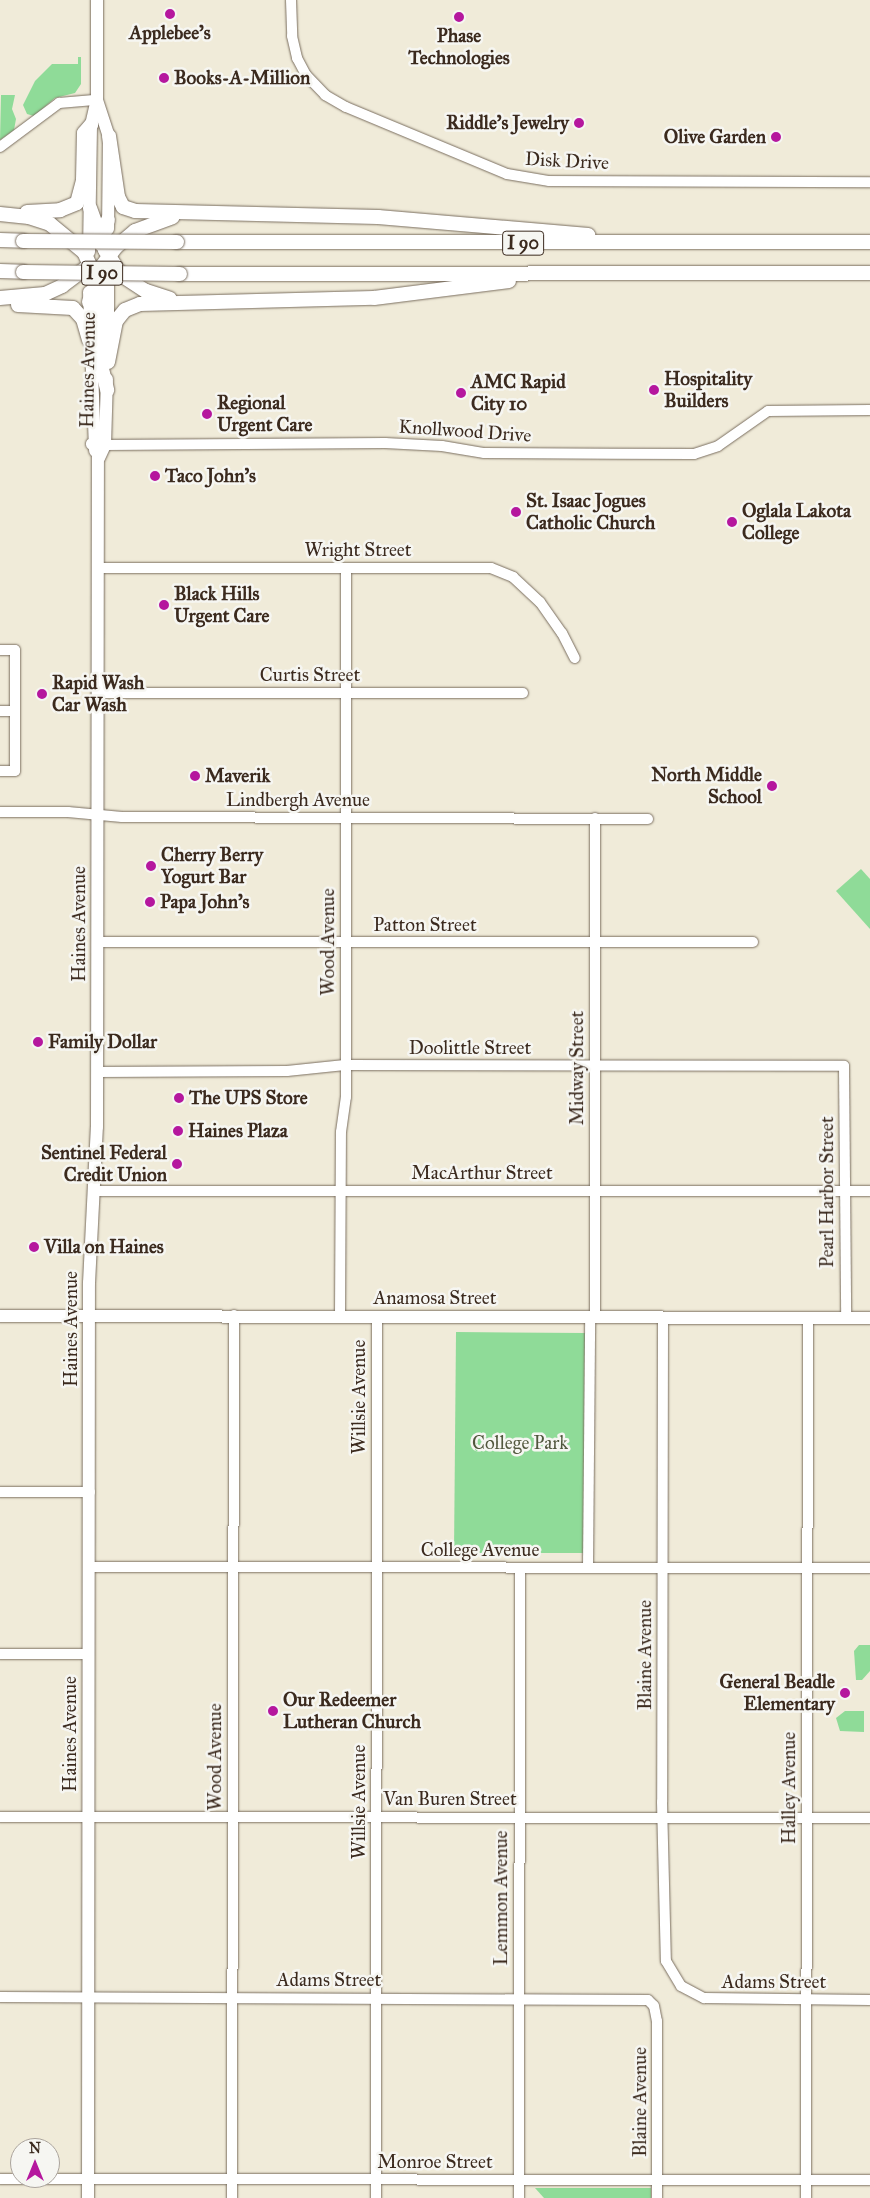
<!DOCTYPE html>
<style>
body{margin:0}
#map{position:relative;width:870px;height:2198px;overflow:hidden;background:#f0ebd9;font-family:"IM FELL Great Primer",serif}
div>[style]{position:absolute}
.green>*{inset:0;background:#8fdb98}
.roads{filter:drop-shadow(0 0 1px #7a6e5f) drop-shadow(0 0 1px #7a6e5f)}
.minor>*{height:10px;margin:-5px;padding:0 5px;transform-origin:5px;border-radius:5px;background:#fff}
.major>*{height:12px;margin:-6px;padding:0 6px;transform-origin:6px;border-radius:6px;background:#fff}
.highway>*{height:14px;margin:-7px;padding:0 7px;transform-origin:7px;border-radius:7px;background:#fff}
.bridges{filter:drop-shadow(0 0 1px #7a6e5f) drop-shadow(0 0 1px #7a6e5f)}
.highway-bridge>*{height:14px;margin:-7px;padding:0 7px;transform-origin:7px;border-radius:7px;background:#fff}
.dots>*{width:14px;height:14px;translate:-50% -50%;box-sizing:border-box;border:2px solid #f6f6f2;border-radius:50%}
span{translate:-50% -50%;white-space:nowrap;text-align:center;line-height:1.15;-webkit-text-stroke:5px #f6f6f2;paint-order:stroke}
.shield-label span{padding:1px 4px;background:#f6f6f2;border:1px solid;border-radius:4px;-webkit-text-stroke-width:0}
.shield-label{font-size:18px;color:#3b2a1e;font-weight:700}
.poi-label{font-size:19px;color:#3b2a1e;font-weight:700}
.left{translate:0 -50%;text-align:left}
.right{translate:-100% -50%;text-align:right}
.street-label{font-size:19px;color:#3b2a1e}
.park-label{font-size:19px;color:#50563c}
.north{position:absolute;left:10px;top:2138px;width:50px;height:50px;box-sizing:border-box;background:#f6f6f2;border:1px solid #aba49d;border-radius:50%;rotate:0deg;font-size:14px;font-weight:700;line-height:20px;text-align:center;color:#3b2a1e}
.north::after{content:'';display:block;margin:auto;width:18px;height:22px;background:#b5179e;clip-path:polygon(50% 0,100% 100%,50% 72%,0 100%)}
</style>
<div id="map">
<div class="green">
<div style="clip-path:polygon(78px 57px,81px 57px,81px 84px,75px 93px,55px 98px,34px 116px,27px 114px,23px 105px,35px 81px,52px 64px,78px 64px)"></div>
<div style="clip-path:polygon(1px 95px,15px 95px,12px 109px,16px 119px,14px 130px,0 140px)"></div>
<div style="clip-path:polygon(861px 869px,870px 879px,870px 929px,836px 891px)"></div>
<div style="clip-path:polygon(456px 1332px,585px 1333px,584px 1553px,454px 1553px)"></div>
<div style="clip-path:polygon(859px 1645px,870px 1645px,870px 1671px,862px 1680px,856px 1680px,854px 1651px)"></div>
<div style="clip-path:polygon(845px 1711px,864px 1711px,864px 1732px,840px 1731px,836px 1718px)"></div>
<div style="clip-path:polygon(535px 2188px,651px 2188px,651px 2198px,544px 2198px)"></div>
</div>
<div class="roads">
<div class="minor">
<div style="left:291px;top:0;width:36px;rotate:88deg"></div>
<div style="left:292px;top:36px;width:23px;rotate:77deg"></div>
<div style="left:297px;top:58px;width:19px;rotate:62deg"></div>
<div style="left:306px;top:75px;width:28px;rotate:46deg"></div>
<div style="left:325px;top:95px;width:24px;rotate:30deg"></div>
<div style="left:346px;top:107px;width:174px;rotate:22.6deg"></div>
<div style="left:507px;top:174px;width:43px;rotate:9.5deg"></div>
<div style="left:549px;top:181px;width:321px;rotate:0.2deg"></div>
<div style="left:0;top:147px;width:74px;rotate:-36.7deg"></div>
<div style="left:59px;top:103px;width:38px;rotate:-5deg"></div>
<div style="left:105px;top:445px;width:280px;rotate:-0.4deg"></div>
<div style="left:385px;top:443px;width:57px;rotate:3deg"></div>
<div style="left:442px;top:446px;width:43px;rotate:9.5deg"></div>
<div style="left:484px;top:453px;width:210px;rotate:0.3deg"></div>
<div style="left:694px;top:454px;width:25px;rotate:-18deg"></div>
<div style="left:718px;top:446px;width:61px;rotate:-35deg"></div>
<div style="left:768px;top:411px;width:102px;rotate:-0.6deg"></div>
<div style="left:97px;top:568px;width:394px"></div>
<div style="left:491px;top:568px;width:24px;rotate:22deg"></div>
<div style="left:513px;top:577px;width:37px;rotate:43deg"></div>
<div style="left:540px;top:602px;width:38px;rotate:55deg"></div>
<div style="left:562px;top:633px;width:28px;rotate:63deg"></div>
<div style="left:0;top:650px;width:15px"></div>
<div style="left:15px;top:650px;width:121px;rotate:90deg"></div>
<div style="left:15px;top:771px;width:15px;rotate:180deg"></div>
<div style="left:97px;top:693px;width:426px"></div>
<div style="left:0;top:711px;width:15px"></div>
<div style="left:0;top:812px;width:68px"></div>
<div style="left:68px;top:812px;width:54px;rotate:5.3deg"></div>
<div style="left:122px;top:817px;width:526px;rotate:0.22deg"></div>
<div style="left:97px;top:942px;width:656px"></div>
<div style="left:97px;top:1072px;width:190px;rotate:-0.3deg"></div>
<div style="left:287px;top:1071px;width:58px;rotate:-5.9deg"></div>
<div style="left:345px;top:1065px;width:499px;rotate:0.1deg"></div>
<div style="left:844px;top:1066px;width:252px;rotate:89.5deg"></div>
<div style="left:95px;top:1191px;width:775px"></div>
<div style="left:340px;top:1316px;width:184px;rotate:-89.7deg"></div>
<div style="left:341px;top:1132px;width:35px;rotate:-82deg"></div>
<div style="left:346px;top:1097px;width:529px;rotate:-90deg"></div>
<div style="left:595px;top:1318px;width:500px;rotate:-90deg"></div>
<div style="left:663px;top:1319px;width:483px;rotate:90.1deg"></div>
<div style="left:662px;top:1802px;width:159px;rotate:88.6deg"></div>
<div style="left:666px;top:1961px;width:29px;rotate:59deg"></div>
<div style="left:681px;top:1986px;width:26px;rotate:28deg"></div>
<div style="left:704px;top:1998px;width:166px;rotate:0.7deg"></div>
<div style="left:0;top:1492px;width:90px"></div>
<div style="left:89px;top:1567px;width:781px;rotate:0.07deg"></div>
<div style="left:588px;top:1567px;width:249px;rotate:-89.5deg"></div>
<div style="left:0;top:1654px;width:89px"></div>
<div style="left:0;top:1817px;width:870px;rotate:0.07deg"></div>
<div style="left:0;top:1997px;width:648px;rotate:0.27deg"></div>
<div style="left:648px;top:2000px;width:8px;rotate:45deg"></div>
<div style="left:654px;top:2006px;width:15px;rotate:79deg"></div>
<div style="left:657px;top:2021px;width:177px;rotate:90deg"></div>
<div style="left:0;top:2179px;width:870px;rotate:0.07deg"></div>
<div style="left:232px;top:2198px;width:883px;rotate:-89.87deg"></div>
<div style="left:376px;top:2198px;width:881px;rotate:-89.93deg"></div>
<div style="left:519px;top:2198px;width:630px;rotate:-89.91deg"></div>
<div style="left:806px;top:2198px;width:880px;rotate:-89.87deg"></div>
</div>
<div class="major">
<div style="left:97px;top:100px;width:38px;rotate:72deg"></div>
<div style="left:109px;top:136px;width:93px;rotate:90.6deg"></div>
<div style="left:89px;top:252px;width:127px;rotate:-89.1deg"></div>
<div style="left:91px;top:125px;width:26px;rotate:-77deg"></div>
<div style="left:97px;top:100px;width:100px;rotate:-90deg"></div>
<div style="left:108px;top:264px;width:80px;rotate:90deg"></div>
<div style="left:89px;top:292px;width:159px;rotate:87.8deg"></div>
<div style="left:99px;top:458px;width:14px;rotate:-65deg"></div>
<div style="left:105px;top:445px;width:66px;rotate:-88.3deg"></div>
<div style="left:0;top:1316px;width:870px;rotate:0.13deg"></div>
<div style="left:88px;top:2198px;width:915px;rotate:-89.94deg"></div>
<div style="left:89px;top:1283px;width:156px;rotate:-87.1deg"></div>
<div style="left:97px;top:1127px;width:678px;rotate:-89.92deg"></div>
<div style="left:98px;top:449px;width:8px;rotate:-140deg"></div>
</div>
<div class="highway">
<div style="left:109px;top:136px;width:62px;rotate:81.6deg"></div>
<div style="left:118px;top:197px;width:11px;rotate:63deg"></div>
<div style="left:123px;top:207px;width:13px;rotate:18deg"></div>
<div style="left:135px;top:211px;width:243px;rotate:1.4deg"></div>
<div style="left:378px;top:217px;width:211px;rotate:4.9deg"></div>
<div style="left:90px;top:208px;width:45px;rotate:70.3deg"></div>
<div style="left:105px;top:250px;width:30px;rotate:57deg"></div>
<div style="left:121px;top:275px;width:30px;rotate:33deg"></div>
<div style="left:146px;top:291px;width:25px;rotate:18deg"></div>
<div style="left:27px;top:212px;width:33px;rotate:-3deg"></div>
<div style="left:60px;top:210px;width:18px;rotate:-22deg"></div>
<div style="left:77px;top:203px;width:24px;rotate:-75deg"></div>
<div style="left:83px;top:180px;width:47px;rotate:-88.8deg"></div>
<div style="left:84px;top:133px;width:11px;rotate:-49deg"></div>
<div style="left:0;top:214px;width:29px;rotate:6deg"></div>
<div style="left:29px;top:217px;width:22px;rotate:18deg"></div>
<div style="left:50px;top:224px;width:44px;rotate:39.5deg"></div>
<div style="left:84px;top:252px;width:36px;rotate:66deg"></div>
<div style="left:99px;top:285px;width:76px;rotate:89.2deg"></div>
<div style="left:100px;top:361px;width:30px;rotate:76deg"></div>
<div style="left:0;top:240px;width:23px;rotate:2deg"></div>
<div style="left:177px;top:242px;width:693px"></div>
<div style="left:101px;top:244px;width:25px;rotate:-74deg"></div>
<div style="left:0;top:271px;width:23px;rotate:2deg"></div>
<div style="left:180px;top:274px;width:690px;rotate:-0.08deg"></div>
<div style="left:0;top:298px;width:45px;rotate:-5.1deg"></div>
<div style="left:45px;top:294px;width:19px;rotate:-25deg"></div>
<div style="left:62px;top:286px;width:30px;rotate:-37deg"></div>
<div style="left:89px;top:302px;width:38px;rotate:-70deg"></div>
<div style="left:102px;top:266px;width:24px;rotate:-54deg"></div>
<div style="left:116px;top:247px;width:25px;rotate:-40deg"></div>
<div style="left:135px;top:231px;width:40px;rotate:-20.2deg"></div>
<div style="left:18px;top:305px;width:55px;rotate:3.1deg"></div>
<div style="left:73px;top:308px;width:15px;rotate:48deg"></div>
<div style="left:83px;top:319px;width:22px;rotate:74deg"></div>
<div style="left:108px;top:362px;width:42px;rotate:-79deg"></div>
<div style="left:116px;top:321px;width:14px;rotate:-51deg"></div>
<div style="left:125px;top:310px;width:16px;rotate:-22deg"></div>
<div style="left:140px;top:304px;width:234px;rotate:-1.5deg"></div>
<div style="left:374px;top:298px;width:136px;rotate:-7.2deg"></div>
</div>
</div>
<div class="bridges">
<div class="highway-bridge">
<div style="left:23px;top:241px;width:154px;rotate:0.4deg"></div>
<div style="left:23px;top:272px;width:157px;rotate:0.7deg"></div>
</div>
</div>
<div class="dots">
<div style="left:170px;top:14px;background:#b5179e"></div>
<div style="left:459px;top:17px;background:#b5179e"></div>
<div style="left:164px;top:78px;background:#b5179e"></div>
<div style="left:579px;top:123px;background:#b5179e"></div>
<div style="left:776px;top:137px;background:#b5179e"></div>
<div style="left:654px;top:390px;background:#b5179e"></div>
<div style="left:461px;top:393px;background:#b5179e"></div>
<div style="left:207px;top:414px;background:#b5179e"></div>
<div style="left:155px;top:476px;background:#b5179e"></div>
<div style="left:516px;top:512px;background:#b5179e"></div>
<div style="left:732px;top:522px;background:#b5179e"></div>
<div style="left:164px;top:605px;background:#b5179e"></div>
<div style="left:42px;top:694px;background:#b5179e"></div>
<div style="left:195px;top:776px;background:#b5179e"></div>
<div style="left:772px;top:786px;background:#b5179e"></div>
<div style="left:151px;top:866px;background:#b5179e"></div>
<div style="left:150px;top:902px;background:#b5179e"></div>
<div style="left:38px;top:1042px;background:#b5179e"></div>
<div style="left:179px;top:1098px;background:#b5179e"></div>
<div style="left:178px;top:1131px;background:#b5179e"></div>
<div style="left:177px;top:1164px;background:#b5179e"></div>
<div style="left:34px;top:1247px;background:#b5179e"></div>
<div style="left:845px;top:1693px;background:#b5179e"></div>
<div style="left:273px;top:1711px;background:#b5179e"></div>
</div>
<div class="shield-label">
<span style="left:523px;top:243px">I 90</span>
<span style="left:102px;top:273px">I 90</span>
</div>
<div class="poi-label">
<span style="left:170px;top:33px">Applebee's</span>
<span style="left:459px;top:47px">Phase<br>Technologies</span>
<span class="left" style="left:174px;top:78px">Books-A-Million</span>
<span class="right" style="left:569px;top:123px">Riddle's Jewelry</span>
<span class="right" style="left:766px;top:137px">Olive Garden</span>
<span class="left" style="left:664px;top:390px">Hospitality<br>Builders</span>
<span class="left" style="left:471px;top:393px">AMC Rapid<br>City 10</span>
<span class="left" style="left:217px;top:414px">Regional<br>Urgent Care</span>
<span class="left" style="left:165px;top:476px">Taco John's</span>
<span class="left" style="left:526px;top:512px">St. Isaac Jogues<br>Catholic Church</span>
<span class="left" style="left:742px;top:522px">Oglala Lakota<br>College</span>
<span class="left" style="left:174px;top:605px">Black Hills<br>Urgent Care</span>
<span class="left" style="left:52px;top:694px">Rapid Wash<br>Car Wash</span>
<span class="right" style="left:762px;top:786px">North Middle<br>School</span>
<span class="left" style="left:205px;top:776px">Maverik</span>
<span class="left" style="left:161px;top:866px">Cherry Berry<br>Yogurt Bar</span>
<span class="left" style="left:160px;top:902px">Papa John's</span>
<span class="left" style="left:48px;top:1042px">Family Dollar</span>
<span class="left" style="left:189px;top:1098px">The UPS Store</span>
<span class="left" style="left:188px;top:1131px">Haines Plaza</span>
<span class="right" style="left:167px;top:1164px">Sentinel Federal<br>Credit Union</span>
<span class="left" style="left:44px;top:1247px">Villa on Haines</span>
<span class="right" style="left:835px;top:1693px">General Beadle<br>Elementary</span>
<span class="left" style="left:283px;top:1711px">Our Redeemer<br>Lutheran Church</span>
</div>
<div class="street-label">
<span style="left:567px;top:161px;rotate:3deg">Disk Drive</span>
<span style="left:88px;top:370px;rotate:-89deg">Haines Avenue</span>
<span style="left:465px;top:431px;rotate:4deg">Knollwood Drive</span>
<span style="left:358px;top:550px">Wright Street</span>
<span style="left:310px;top:675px">Curtis Street</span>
<span style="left:298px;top:800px">Lindbergh Avenue</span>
<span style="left:79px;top:924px;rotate:-90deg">Haines Avenue</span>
<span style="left:425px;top:925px">Patton Street</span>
<span style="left:328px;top:942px;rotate:-90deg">Wood Avenue</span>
<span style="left:470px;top:1048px">Doolittle Street</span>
<span style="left:577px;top:1068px;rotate:-90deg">Midway Street</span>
<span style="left:482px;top:1173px">MacArthur Street</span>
<span style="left:827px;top:1192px;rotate:-90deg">Pearl Harbor Street</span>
<span style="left:435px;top:1298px">Anamosa Street</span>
<span style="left:71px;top:1329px;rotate:-90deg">Haines Avenue</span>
<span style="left:359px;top:1397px;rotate:-90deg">Willsie Avenue</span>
<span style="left:480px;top:1550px">College Avenue</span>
<span style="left:645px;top:1655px;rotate:-90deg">Blaine Avenue</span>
<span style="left:70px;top:1734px;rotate:-90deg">Haines Avenue</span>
<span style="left:215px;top:1757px;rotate:-90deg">Wood Avenue</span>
<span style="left:789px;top:1788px;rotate:-90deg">Halley Avenue</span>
<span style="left:450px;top:1799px">Van Buren Street</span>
<span style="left:359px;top:1802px;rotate:-90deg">Willsie Avenue</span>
<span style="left:501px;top:1898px;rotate:-90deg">Lemmon Avenue</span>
<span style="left:329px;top:1980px">Adams Street</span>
<span style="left:774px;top:1982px">Adams Street</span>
<span style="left:640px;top:2102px;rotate:-90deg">Blaine Avenue</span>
<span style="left:435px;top:2162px">Monroe Street</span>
</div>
<div class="park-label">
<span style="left:520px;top:1443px">College Park</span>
</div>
<div class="north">N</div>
</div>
